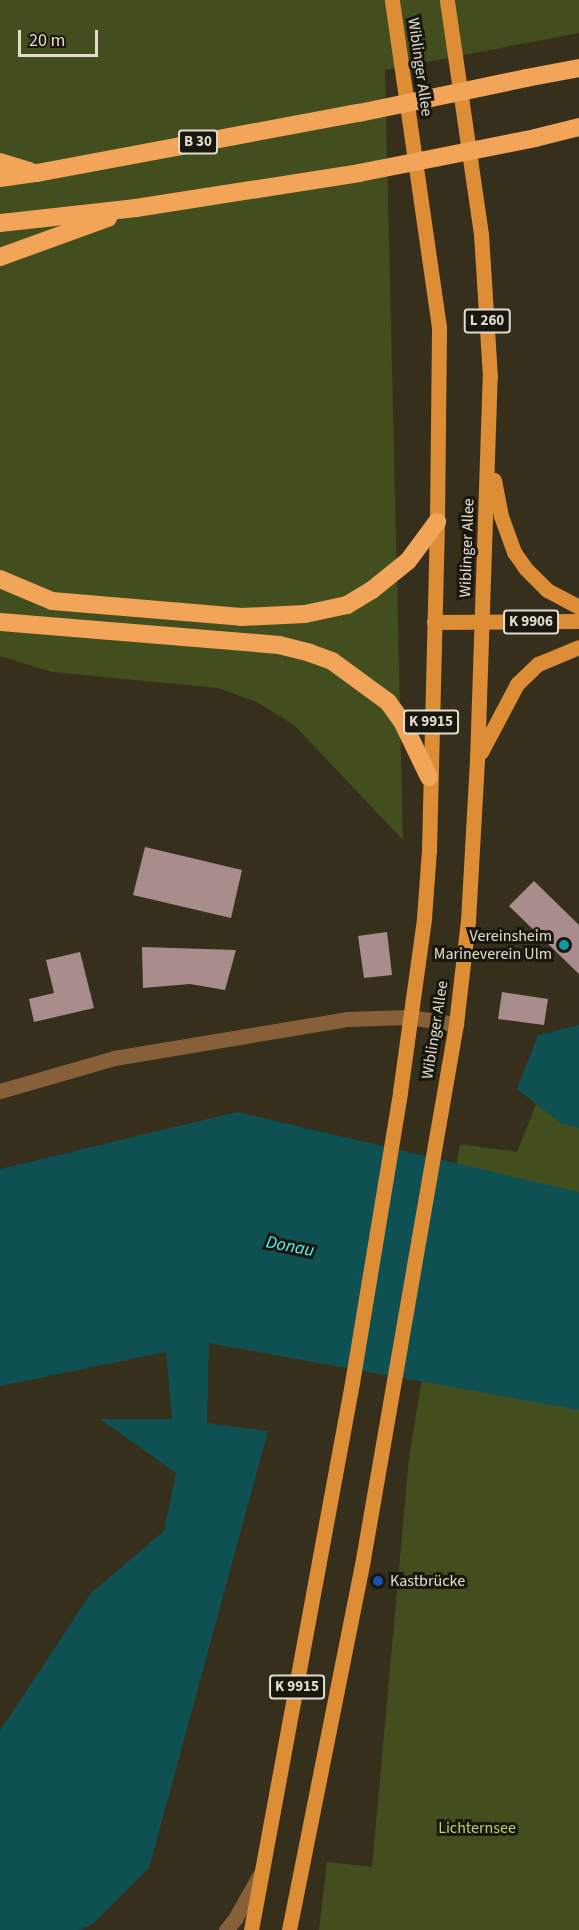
<!DOCTYPE html>
<meta charset="utf-8">
<style>
body{margin:0}
#map{position:relative;width:579px;height:1930px;overflow:hidden;background:#362f1b;font-family:"Source Sans 3",sans-serif}
div>[style]{position:absolute}
.green>*{inset:0;background:#424e1d}
.water>*{inset:0;background:#0f5152}
.building>*{inset:0;background:#a98d8c}
.minor>*{height:15px;margin:-7.5px;padding:0 7.5px;transform-origin:7.5px;border-radius:7.5px;background:#87603a}
.major>*{height:15px;margin:-7.5px;padding:0 7.5px;transform-origin:7.5px;border-radius:7.5px;background:#dd8d36}
.highway>*{height:18px;margin:-9px;padding:0 9px;transform-origin:9px;border-radius:9px;background:#f2a558}
.highway-bridge>*{height:18px;margin:-9px;padding:0 9px;transform-origin:9px;border-radius:9px;background:#f2a558}
.dots>*{width:16px;height:16px;translate:-50% -50%;box-sizing:border-box;border:3px solid #1a170e;border-radius:50%}
span{translate:-50% -50%;white-space:nowrap;text-align:center;line-height:1.15;-webkit-text-stroke:6px #1a170e;paint-order:stroke}
.shield-label span{padding:2px 4px;background:#1a170e;border:2px solid;border-radius:4px;-webkit-text-stroke-width:0}
.shield-label{font-size:15px;color:#e1dcd0;font-weight:700}
.street-label{font-size:16px;color:#e1dcd0}
.poi-label{font-size:16px;color:#e1dcd0}
.right{translate:-100% -50%;text-align:right}
.left{translate:0 -50%;text-align:left}
.park-label{font-size:16px;color:#b8d36d}
.water-label{font-size:18px;color:#51f6f9;font-style:italic}
.scale{position:absolute;left:18px;top:30px;width:80px;height:27px;box-sizing:border-box;border:3px solid #e1dcd0;border-top:0;padding-left:8px;font-size:18px;line-height:21px;white-space:nowrap;color:#e1dcd0;-webkit-text-stroke:4px #1a170e;paint-order:stroke}
</style>
<div id="map">
<div class="green">
<div style="clip-path:polygon(0 0,579px 0,579px 33px,385px 70px,403px 840px,294px 725px,257px 702px,218px 688px,52px 672px,0 656px)"></div>
<div style="clip-path:polygon(579px 1026px,579px 1930px,319px 1930px,327px 1862px,372px 1867px,409px 1458px,460px 1144px,517px 1152px,566px 1029px)"></div>
</div>
<div class="water">
<div style="clip-path:polygon(579px 1025px,579px 1128px,562px 1124px,517px 1089px,538px 1035px)"></div>
<div style="clip-path:polygon(237px 1112px,579px 1192px,579px 1410px,209px 1343px,207px 1423px,268px 1431px,149px 1868px,93px 1924px,79px 1930px,0 1930px,0 1731px,91px 1593px,164px 1531px,176px 1473px,100px 1419px,172px 1419px,166px 1352px,0 1386px,0 1169px)"></div>
</div>
<div class="building">
<div style="clip-path:polygon(145px 847px,242px 870px,231px 918px,133px 895px)"></div>
<div style="clip-path:polygon(534px 881px,579px 925px,579px 974px,509px 906px)"></div>
<div style="clip-path:polygon(387px 932px,392px 975px,364px 978px,358px 936px)"></div>
<div style="clip-path:polygon(142px 947px,236px 950px,225px 990px,190px 984px,143px 988px)"></div>
<div style="clip-path:polygon(80px 952px,94px 1008px,34px 1022px,29px 999px,54px 993px,46px 960px)"></div>
<div style="clip-path:polygon(502px 992px,548px 999px,544px 1025px,498px 1019px)"></div>
</div>
<div class="minor">
<div style="left:0;top:1091px;width:119px;rotate:-16.1deg"></div>
<div style="left:114px;top:1058px;width:236px;rotate:-9.5deg"></div>
<div style="left:347px;top:1019px;width:62px;rotate:-1.8deg"></div>
<div style="left:409px;top:1017px;width:48px;rotate:8.5deg"></div>
<div style="left:226px;top:1930px;width:14px;rotate:-51deg"></div>
<div style="left:235px;top:1919px;width:49px;rotate:-60.8deg"></div>
</div>
<div class="major">
<div style="left:494px;top:480px;width:37px;rotate:79deg"></div>
<div style="left:501px;top:516px;width:38px;rotate:70deg"></div>
<div style="left:514px;top:552px;width:19px;rotate:55deg"></div>
<div style="left:525px;top:568px;width:31px;rotate:45deg"></div>
<div style="left:547px;top:590px;width:36px;rotate:28deg"></div>
<div style="left:434px;top:622px;width:145px;rotate:-0.4deg"></div>
<div style="left:481px;top:752px;width:77px;rotate:-62.1deg"></div>
<div style="left:517px;top:684px;width:29px;rotate:-44deg"></div>
<div style="left:538px;top:664px;width:44px;rotate:-22.5deg"></div>
<div style="left:251px;top:1930px;width:556px;rotate:-79.54deg"></div>
<div style="left:352px;top:1383px;width:295px;rotate:-80.6deg"></div>
<div style="left:400px;top:1092px;width:176px;rotate:-82.1deg"></div>
<div style="left:424px;top:918px;width:68px;rotate:-85.8deg"></div>
<div style="left:429px;top:850px;width:328px;rotate:-88.6deg"></div>
<div style="left:437px;top:522px;width:195px;rotate:-89.4deg"></div>
<div style="left:439px;top:327px;width:330px;rotate:-98.2deg"></div>
<div style="left:289px;top:1930px;width:378px;rotate:-78.7deg"></div>
<div style="left:363px;top:1559px;width:543px;rotate:-80.14deg"></div>
<div style="left:456px;top:1024px;width:104px;rotate:-83.4deg"></div>
<div style="left:468px;top:921px;width:161px;rotate:-86.8deg"></div>
<div style="left:477px;top:760px;width:383px;rotate:-88.1deg"></div>
<div style="left:490px;top:377px;width:143px;rotate:-93.6deg"></div>
<div style="left:481px;top:234px;width:236px;rotate:-98.3deg"></div>
</div>
<div class="highway">
<div style="left:526px;top:78px;width:54px;rotate:-10.7deg"></div>
<div style="left:535px;top:138px;width:45px;rotate:-14deg"></div>
<div style="left:0;top:162px;width:31px;rotate:17deg"></div>
<div style="left:0;top:178px;width:37px;rotate:-8deg"></div>
<div style="left:37px;top:173px;width:328px;rotate:-10.6deg"></div>
<div style="left:0;top:223px;width:137px;rotate:-6.3deg"></div>
<div style="left:136px;top:208px;width:226px;rotate:-8.9deg"></div>
<div style="left:0;top:257px;width:115px;rotate:-19.9deg"></div>
<div style="left:0;top:579px;width:56px;rotate:22.9deg"></div>
<div style="left:52px;top:601px;width:190px;rotate:4.8deg"></div>
<div style="left:241px;top:617px;width:64px;rotate:-2.7deg"></div>
<div style="left:305px;top:614px;width:43px;rotate:-12.1deg"></div>
<div style="left:347px;top:605px;width:29px;rotate:-31deg"></div>
<div style="left:372px;top:590px;width:46px;rotate:-38.9deg"></div>
<div style="left:408px;top:561px;width:49px;rotate:-53.4deg"></div>
<div style="left:0;top:622px;width:280px;rotate:4.7deg"></div>
<div style="left:279px;top:645px;width:32px;rotate:14deg"></div>
<div style="left:310px;top:653px;width:23px;rotate:20deg"></div>
<div style="left:332px;top:661px;width:69px;rotate:36.2deg"></div>
<div style="left:388px;top:702px;width:24px;rotate:54deg"></div>
<div style="left:402px;top:721px;width:62px;rotate:64.3deg"></div>
</div>
<div class="highway-bridge">
<div style="left:359px;top:113px;width:171px;rotate:-11.8deg"></div>
<div style="left:359px;top:173px;width:179px;rotate:-11.2deg"></div>
</div>
<div class="dots">
<div style="left:564px;top:945px;background:#0f9aa8"></div>
<div style="left:378px;top:1581px;background:#1a4fb4"></div>
</div>
<div class="shield-label">
<span style="left:198px;top:142px">B 30</span>
<span style="left:487px;top:321px">L 260</span>
<span style="left:531px;top:622px">K 9906</span>
<span style="left:431px;top:722px">K 9915</span>
<span style="left:297px;top:1687px">K 9915</span>
</div>
<div class="street-label">
<span style="left:420px;top:67px;rotate:82deg">Wiblinger Allee</span>
<span style="left:467px;top:548px;rotate:-88deg">Wiblinger Allee</span>
<span style="left:435px;top:1030px;rotate:-81deg">Wiblinger Allee</span>
</div>
<div class="poi-label">
<span class="right" style="left:552px;top:945px">Vereinsheim<br>Marineverein Ulm</span>
<span class="left" style="left:390px;top:1581px">Kastbrücke</span>
</div>
<div class="park-label">
<span style="left:477px;top:1828px">Lichternsee</span>
</div>
<div class="water-label">
<span style="left:290px;top:1247px;rotate:11deg">Donau</span>
</div>
<div class="scale">20 m</div>
</div>
